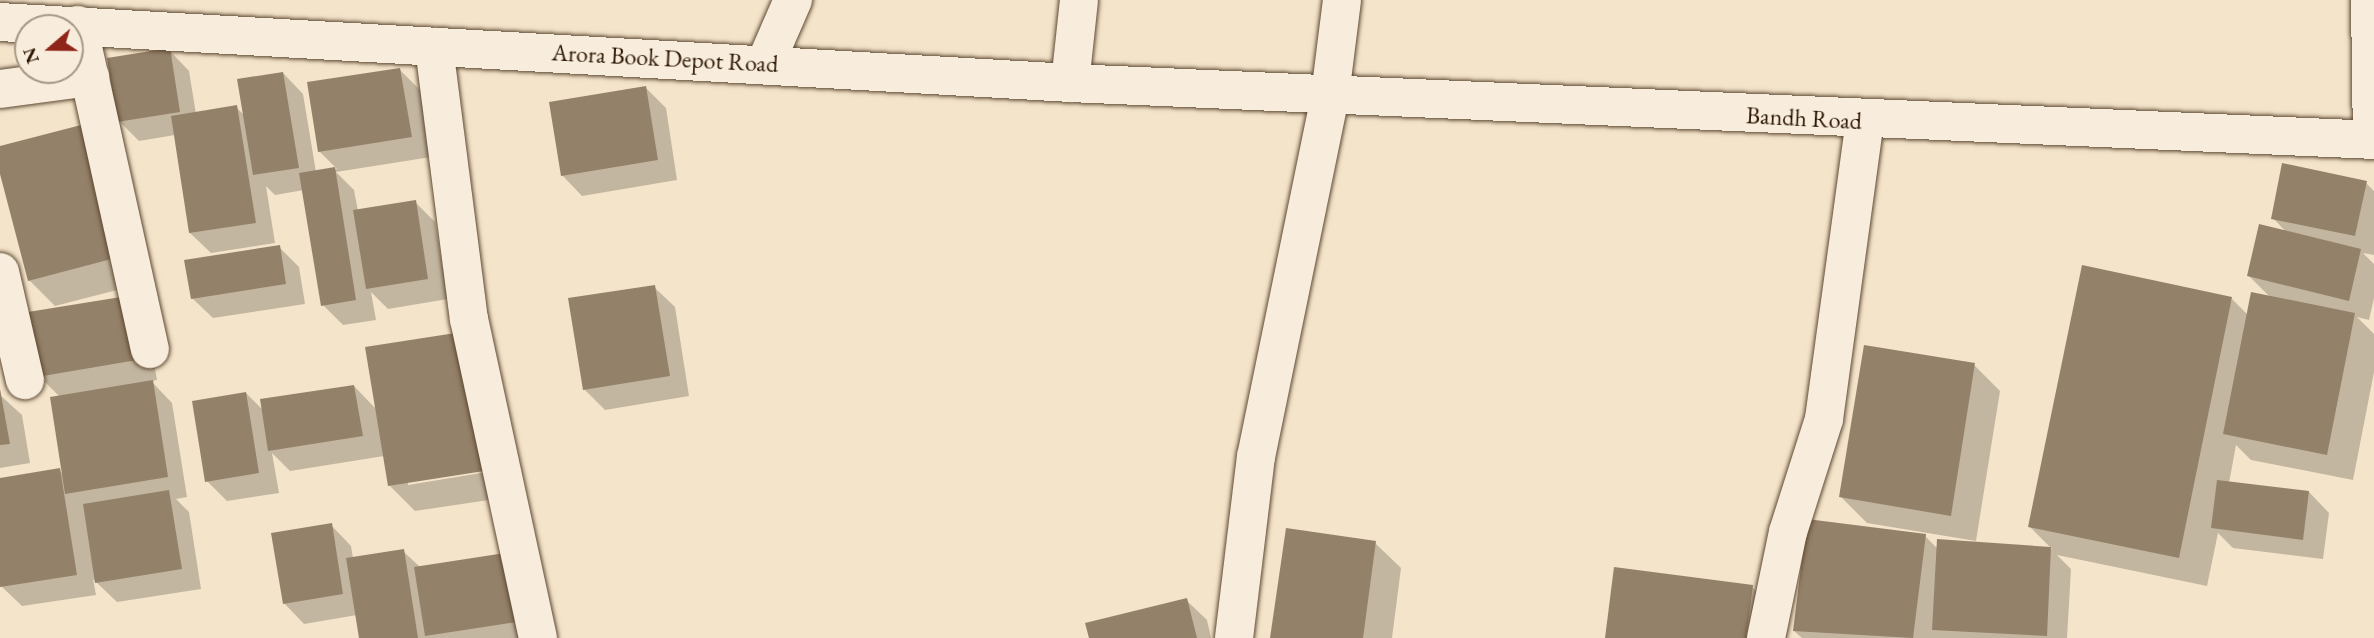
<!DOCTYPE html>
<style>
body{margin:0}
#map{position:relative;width:2374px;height:638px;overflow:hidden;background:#f4e4ca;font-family:"EB Garamond",serif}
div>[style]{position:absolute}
.shadow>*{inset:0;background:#0003}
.building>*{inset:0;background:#948169}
.roads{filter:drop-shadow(0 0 2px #5d4932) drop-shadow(0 0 2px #5d4932)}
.minor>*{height:38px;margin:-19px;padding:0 19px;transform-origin:19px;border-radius:19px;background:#f8eddd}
span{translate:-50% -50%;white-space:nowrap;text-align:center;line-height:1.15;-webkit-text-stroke:6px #f8eddd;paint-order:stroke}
.street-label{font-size:24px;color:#2b1500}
.north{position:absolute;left:14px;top:14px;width:70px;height:70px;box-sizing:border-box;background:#f8eddd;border:2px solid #a69785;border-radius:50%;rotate:250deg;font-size:19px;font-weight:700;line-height:28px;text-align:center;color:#2b1500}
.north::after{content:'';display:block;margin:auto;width:24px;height:32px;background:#8f2418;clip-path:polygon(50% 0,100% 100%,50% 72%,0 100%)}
</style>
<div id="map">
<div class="shadow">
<div style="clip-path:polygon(169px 50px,189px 71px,196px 114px,236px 107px,245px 116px,283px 73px,303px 94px,316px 172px,337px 169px,319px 151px,400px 70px,420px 90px,431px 157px,336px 172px,354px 190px,358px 211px,415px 202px,435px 222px,448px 299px,388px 309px,371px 292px,376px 320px,343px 325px,323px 305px,304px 190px,275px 195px,266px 186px,275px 243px,211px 253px,190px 233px,175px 135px,139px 141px,119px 121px)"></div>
<div style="clip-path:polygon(646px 88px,666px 108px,677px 180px,582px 196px,562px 175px)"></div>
<div style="clip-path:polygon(0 147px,144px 283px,55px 306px,29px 280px)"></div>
<div style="clip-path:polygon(2366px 183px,2374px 191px,2374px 255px,2363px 253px,2374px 264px,2374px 298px,2369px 320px,2357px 317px,2374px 334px,2374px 372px,2353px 480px,2251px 460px,2236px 445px,2229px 483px,2309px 492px,2329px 513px,2323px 559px,2233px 548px,2218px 533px,2207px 586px,2057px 555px,2071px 569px,2067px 638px,1802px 638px,1794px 631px,1925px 536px,1938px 549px,1939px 541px,2052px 549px,2030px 527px,2232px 299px,2248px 315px,2271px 298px,2249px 276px,2287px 233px,2273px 218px)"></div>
<div style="clip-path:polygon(279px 247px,299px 267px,305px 304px,213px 318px,192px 298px)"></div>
<div style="clip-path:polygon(654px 287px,675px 307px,689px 396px,605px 410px,584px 389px)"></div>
<div style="clip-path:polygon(146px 319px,157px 380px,151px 381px,172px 403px,187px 497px,176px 499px,189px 512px,201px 589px,117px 602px,93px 579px,96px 595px,22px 606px,1px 586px,0 479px,59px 470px,64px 475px,60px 397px,39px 376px)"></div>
<div style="clip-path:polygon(evenodd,487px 359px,509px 497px,415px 511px,389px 485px,384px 456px,290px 471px,272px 453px,279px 493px,227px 501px,207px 481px,246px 393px,264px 411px,354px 386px,377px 410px,487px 359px,493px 468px,493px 471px,408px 485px,408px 481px,493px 468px)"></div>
<div style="clip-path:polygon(1974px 365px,2000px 391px,1976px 541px,1867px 523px,1841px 497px)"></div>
<div style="clip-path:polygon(0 395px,22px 415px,30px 463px,0 468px)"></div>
<div style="clip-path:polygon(331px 525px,351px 546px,353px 558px,403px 551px,421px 568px,504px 555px,535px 638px,361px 638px,357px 615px,304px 624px,284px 603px)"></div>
<div style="clip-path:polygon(1375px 543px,1401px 568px,1392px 638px,1272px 638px)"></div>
<div style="clip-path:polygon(1752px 587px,1778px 613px,1775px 638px,1607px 638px)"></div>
<div style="clip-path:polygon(1186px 600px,1207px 620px,1211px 638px,1091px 638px)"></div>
</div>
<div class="building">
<div style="clip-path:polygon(170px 48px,180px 112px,117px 122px,107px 58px)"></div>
<div style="clip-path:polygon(400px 68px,412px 137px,318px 152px,307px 82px)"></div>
<div style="clip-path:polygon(283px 72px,299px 168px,253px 175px,237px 79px)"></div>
<div style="clip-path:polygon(646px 86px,658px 160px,561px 176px,549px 102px)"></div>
<div style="clip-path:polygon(237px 105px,256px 223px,189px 233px,171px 116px)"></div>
<div style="clip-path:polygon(85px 124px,119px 257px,28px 281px,0 174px,0 146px)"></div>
<div style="clip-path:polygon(2282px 163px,2367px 181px,2355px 236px,2271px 219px)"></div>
<div style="clip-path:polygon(335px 167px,356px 300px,321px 306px,299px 173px)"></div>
<div style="clip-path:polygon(416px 200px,428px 279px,366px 289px,353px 210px)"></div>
<div style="clip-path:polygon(2259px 224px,2361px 249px,2349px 301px,2247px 276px)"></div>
<div style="clip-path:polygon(280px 245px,286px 284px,191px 299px,184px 260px)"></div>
<div style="clip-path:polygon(2082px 265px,2232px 297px,2179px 558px,2028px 527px)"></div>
<div style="clip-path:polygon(655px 285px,670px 376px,583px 390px,568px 298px)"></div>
<div style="clip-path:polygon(2251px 292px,2355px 313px,2327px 455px,2223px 434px)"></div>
<div style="clip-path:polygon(127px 296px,137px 360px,37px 377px,28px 312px)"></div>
<div style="clip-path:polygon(462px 332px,484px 471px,388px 486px,365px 347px)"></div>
<div style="clip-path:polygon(1864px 345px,1975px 363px,1951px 516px,1839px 497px)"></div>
<div style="clip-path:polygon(153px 380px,168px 477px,65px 494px,50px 397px)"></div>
<div style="clip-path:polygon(354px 385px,363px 436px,268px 451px,260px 399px)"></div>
<div style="clip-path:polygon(0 389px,10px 444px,0 445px)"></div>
<div style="clip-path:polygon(246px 392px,259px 473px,205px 482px,192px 401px)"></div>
<div style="clip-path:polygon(60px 468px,77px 575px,0 587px,0 478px)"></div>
<div style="clip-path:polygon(2217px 480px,2309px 491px,2303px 540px,2211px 528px)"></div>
<div style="clip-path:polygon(169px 490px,182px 569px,95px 583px,83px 504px)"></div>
<div style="clip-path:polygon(1807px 519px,1926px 534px,1913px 638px,1793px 631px)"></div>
<div style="clip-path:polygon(332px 523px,343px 594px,283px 604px,271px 533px)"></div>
<div style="clip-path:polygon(1286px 528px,1376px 541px,1363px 638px,1270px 638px)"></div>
<div style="clip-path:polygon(1937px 539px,2051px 547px,2047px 636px,1932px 630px)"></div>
<div style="clip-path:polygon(404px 549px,418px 638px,359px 638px,346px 558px)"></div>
<div style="clip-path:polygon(505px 553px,516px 622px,425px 636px,414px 567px)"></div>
<div style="clip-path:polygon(1614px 567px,1753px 585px,1746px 638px,1605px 638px)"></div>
<div style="clip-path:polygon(1187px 598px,1197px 638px,1089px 638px,1085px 623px)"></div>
</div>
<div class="roads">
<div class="minor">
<div style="left:2370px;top:0;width:140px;rotate:89.2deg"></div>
<div style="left:0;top:22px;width:1072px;rotate:3.26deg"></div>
<div style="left:1070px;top:83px;width:1305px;rotate:2.5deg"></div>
<div style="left:78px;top:25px;width:332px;rotate:77.5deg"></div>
<div style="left:434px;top:47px;width:274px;rotate:82.7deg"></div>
<div style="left:469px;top:319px;width:326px;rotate:77.8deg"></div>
<div style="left:766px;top:62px;width:68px;rotate:-66.5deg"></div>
<div style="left:1070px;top:83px;width:83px;rotate:-83.8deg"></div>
<div style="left:0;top:89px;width:91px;rotate:-7.6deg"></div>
<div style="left:0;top:272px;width:111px;rotate:77deg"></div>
<div style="left:1234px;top:638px;width:182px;rotate:-83.1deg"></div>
<div style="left:1256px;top:457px;width:369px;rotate:-78.4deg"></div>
<div style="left:1330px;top:95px;width:96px;rotate:-82.8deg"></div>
<div style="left:1766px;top:638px;width:108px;rotate:-78.3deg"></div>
<div style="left:1788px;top:532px;width:119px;rotate:-72.3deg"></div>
<div style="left:1824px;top:419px;width:301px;rotate:-82.2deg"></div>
</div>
</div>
<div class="street-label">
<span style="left:665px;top:58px;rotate:3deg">Arora Book Depot Road</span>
<span style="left:1804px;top:118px;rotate:3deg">Bandh Road</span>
</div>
<div class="north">N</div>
</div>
